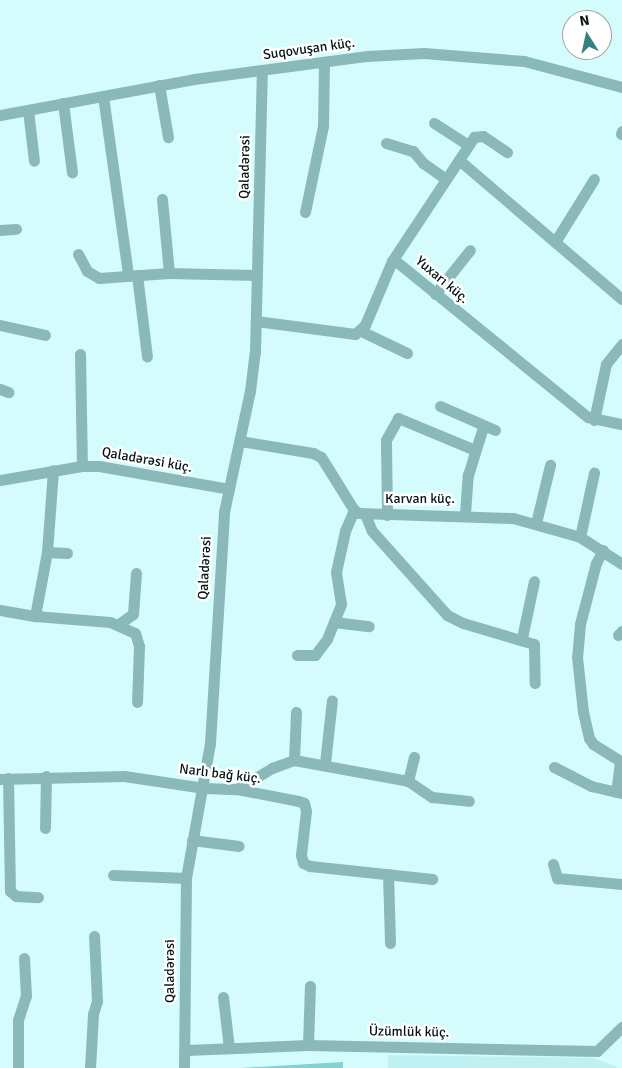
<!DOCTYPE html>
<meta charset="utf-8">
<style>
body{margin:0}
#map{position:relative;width:622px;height:1068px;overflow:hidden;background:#d5fcfc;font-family:Signika,sans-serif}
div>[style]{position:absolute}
.built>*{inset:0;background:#c0f1f2}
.green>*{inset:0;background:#82d2d4}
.street>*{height:11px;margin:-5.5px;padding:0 5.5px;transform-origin:5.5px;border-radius:5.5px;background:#8bb9ba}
span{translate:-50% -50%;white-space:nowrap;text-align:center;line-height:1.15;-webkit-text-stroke:5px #fff;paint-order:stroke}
.street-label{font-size:14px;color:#071516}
.north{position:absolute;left:562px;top:10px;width:50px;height:50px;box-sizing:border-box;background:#fff;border:1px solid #9ca1a2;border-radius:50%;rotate:350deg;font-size:14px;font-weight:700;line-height:20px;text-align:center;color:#071516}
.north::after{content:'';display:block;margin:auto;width:18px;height:22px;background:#378082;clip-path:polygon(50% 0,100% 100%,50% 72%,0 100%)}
</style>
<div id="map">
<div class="built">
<div style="clip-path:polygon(388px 1055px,594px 1058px,619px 1068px,388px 1068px)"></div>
</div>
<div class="green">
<div style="clip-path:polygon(343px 1062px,343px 1068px,240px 1068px)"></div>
</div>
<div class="street">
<div style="left:159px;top:85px;width:53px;rotate:80.2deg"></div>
<div style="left:103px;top:96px;width:181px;rotate:82deg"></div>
<div style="left:63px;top:103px;width:70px;rotate:82.6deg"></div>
<div style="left:28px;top:110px;width:51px;rotate:83.3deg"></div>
<div style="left:0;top:115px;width:197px;rotate:-10.5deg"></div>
<div style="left:194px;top:79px;width:175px;rotate:-7.6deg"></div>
<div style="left:367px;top:56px;width:57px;rotate:-3deg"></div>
<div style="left:424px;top:53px;width:100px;rotate:4.6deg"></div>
<div style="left:524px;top:61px;width:101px;rotate:14.9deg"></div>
<div style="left:434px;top:123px;width:40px;rotate:32.9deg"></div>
<div style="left:621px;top:134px;width:3px;rotate:-72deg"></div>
<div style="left:386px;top:143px;width:28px;rotate:17deg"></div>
<div style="left:413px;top:151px;width:16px;rotate:50deg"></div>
<div style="left:423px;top:163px;width:28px;rotate:35deg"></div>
<div style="left:459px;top:160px;width:214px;rotate:40.5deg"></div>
<div style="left:162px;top:199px;width:74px;rotate:84.6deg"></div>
<div style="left:305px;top:212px;width:88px;rotate:-78.2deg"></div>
<div style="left:323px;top:126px;width:62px;rotate:-89.1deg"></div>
<div style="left:0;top:230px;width:16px;rotate:-4deg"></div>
<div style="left:555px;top:242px;width:74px;rotate:-58.2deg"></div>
<div style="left:78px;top:254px;width:19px;rotate:62deg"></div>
<div style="left:87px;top:271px;width:14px;rotate:30deg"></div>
<div style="left:99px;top:278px;width:70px;rotate:-4.1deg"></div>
<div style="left:169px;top:273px;width:88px;rotate:1.3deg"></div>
<div style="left:392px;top:261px;width:149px;rotate:-56.5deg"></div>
<div style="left:474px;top:137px;width:9px;rotate:-6deg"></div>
<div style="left:483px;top:136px;width:29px;rotate:34deg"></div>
<div style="left:137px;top:275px;width:82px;rotate:83deg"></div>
<div style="left:435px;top:294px;width:56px;rotate:-51.5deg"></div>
<div style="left:256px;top:321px;width:100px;rotate:7.5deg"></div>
<div style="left:355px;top:334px;width:13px;rotate:-42deg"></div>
<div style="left:365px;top:325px;width:69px;rotate:-67.1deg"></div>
<div style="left:392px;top:261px;width:5px;rotate:11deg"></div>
<div style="left:397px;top:262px;width:246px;rotate:39.1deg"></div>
<div style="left:588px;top:417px;width:35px;rotate:12deg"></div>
<div style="left:0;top:325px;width:46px;rotate:12.5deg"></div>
<div style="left:361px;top:331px;width:51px;rotate:25.6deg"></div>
<div style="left:80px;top:354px;width:112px;rotate:89deg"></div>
<div style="left:0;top:389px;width:9px;rotate:21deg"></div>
<div style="left:440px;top:406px;width:60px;rotate:23.6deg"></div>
<div style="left:594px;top:420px;width:57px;rotate:-77.9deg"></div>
<div style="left:606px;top:364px;width:26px;rotate:-51deg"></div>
<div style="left:240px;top:441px;width:74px;rotate:9.3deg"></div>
<div style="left:313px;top:453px;width:9px;rotate:27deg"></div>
<div style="left:321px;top:457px;width:62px;rotate:58.1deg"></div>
<div style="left:354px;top:510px;width:6px;rotate:31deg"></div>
<div style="left:359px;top:513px;width:154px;rotate:1.9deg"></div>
<div style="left:513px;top:518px;width:70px;rotate:15.8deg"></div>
<div style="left:580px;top:537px;width:50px;rotate:32.7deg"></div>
<div style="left:0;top:480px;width:83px;rotate:-9.7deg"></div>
<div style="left:82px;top:466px;width:17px"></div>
<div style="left:99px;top:466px;width:132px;rotate:10deg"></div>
<div style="left:365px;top:514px;width:18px;rotate:68deg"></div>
<div style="left:372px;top:531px;width:113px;rotate:48.2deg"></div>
<div style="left:447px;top:615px;width:18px;rotate:27deg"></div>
<div style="left:463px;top:623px;width:74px;rotate:16.5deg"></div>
<div style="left:534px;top:644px;width:39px;rotate:89deg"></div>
<div style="left:465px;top:514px;width:39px;rotate:-86deg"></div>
<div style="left:468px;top:475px;width:50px;rotate:-72.6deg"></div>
<div style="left:387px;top:515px;width:75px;rotate:-90.8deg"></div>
<div style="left:386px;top:440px;width:25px;rotate:-61deg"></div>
<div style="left:398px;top:418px;width:83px;rotate:22.6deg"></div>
<div style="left:536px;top:523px;width:60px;rotate:-76.4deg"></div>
<div style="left:580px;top:537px;width:66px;rotate:-77.7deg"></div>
<div style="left:603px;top:550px;width:15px;rotate:118deg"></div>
<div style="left:596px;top:563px;width:63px;rotate:104.7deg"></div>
<div style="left:580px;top:624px;width:33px;rotate:95deg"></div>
<div style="left:577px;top:657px;width:55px;rotate:83.8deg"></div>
<div style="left:583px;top:712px;width:27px;rotate:77deg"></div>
<div style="left:589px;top:738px;width:7px;rotate:56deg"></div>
<div style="left:593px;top:744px;width:32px;rotate:32deg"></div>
<div style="left:620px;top:761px;width:31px;rotate:97deg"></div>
<div style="left:47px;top:552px;width:20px;rotate:3deg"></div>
<div style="left:0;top:610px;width:36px;rotate:10deg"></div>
<div style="left:35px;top:616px;width:65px;rotate:-79.4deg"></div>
<div style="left:47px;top:552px;width:82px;rotate:-85.8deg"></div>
<div style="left:35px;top:616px;width:75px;rotate:4.6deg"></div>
<div style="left:110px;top:622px;width:27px;rotate:24deg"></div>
<div style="left:135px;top:633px;width:14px;rotate:73deg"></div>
<div style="left:139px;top:646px;width:56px;rotate:92deg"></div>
<div style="left:334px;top:622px;width:35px;rotate:7deg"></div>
<div style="left:119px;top:624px;width:17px;rotate:-36deg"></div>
<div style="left:133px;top:614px;width:41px;rotate:-85.8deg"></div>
<div style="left:618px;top:635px;width:6px;rotate:-45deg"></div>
<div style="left:522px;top:638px;width:58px;rotate:-78.1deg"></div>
<div style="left:297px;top:655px;width:18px"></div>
<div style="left:315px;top:655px;width:20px;rotate:-53deg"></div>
<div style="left:327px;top:639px;width:38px;rotate:-68deg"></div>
<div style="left:341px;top:604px;width:32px;rotate:-99deg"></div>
<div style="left:336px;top:572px;width:42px;rotate:-77.6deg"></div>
<div style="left:345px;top:531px;width:23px;rotate:-67deg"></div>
<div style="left:294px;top:760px;width:48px;rotate:-87.6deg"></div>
<div style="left:325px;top:763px;width:63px;rotate:-83.7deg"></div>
<div style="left:554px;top:767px;width:42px;rotate:27.2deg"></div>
<div style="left:591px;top:786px;width:32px;rotate:13deg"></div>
<div style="left:8px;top:778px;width:113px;rotate:89deg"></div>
<div style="left:10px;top:891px;width:8px;rotate:40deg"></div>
<div style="left:16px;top:896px;width:22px;rotate:3deg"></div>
<div style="left:0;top:779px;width:124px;rotate:-1.4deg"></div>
<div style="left:124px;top:776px;width:81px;rotate:8.5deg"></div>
<div style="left:204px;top:788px;width:33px;rotate:2deg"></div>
<div style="left:237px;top:789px;width:62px;rotate:11.1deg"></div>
<div style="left:298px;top:801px;width:6px;rotate:18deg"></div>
<div style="left:304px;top:803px;width:8px;rotate:76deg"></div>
<div style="left:306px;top:811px;width:44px;rotate:96.5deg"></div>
<div style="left:301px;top:855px;width:8px;rotate:76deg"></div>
<div style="left:303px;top:863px;width:8px;rotate:23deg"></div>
<div style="left:310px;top:866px;width:123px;rotate:6.1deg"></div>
<div style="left:408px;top:781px;width:25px;rotate:-76deg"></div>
<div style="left:237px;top:789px;width:41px;rotate:-31deg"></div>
<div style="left:272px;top:768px;width:23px;rotate:-20deg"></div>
<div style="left:294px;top:760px;width:116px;rotate:10.4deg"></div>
<div style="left:408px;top:781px;width:29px;rotate:34deg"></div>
<div style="left:432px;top:797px;width:37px;rotate:6deg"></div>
<div style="left:45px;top:828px;width:52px;rotate:-88.9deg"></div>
<div style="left:192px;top:840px;width:47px;rotate:7.3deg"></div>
<div style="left:553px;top:864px;width:15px;rotate:74deg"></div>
<div style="left:557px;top:878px;width:65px;rotate:5.3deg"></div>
<div style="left:388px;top:874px;width:69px;rotate:88.3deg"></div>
<div style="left:113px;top:875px;width:73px;rotate:2.4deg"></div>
<div style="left:223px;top:997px;width:51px;rotate:83.3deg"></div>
<div style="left:308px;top:1045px;width:59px;rotate:-88.1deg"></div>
<div style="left:186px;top:1050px;width:122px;rotate:-2.3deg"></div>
<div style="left:308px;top:1045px;width:289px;rotate:1.2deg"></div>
<div style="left:597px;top:1051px;width:35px;rotate:-44deg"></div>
<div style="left:18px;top:1068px;width:48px;rotate:-90deg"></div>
<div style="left:18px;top:1020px;width:25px;rotate:-72deg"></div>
<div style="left:26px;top:996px;width:38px;rotate:-93deg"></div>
<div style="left:90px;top:1068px;width:54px;rotate:-86.8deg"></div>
<div style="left:93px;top:1014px;width:14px;rotate:-73deg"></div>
<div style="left:97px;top:1001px;width:65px;rotate:-92.6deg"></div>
<div style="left:184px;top:1068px;width:190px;rotate:-89.4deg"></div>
<div style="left:186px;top:878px;width:137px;rotate:-79.9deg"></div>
<div style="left:210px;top:743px;width:231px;rotate:-86.5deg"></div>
<div style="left:224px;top:512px;width:124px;rotate:-77.9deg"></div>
<div style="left:250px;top:391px;width:39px;rotate:-83deg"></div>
<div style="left:255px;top:352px;width:282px;rotate:-88.6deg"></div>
</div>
<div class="street-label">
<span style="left:309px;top:49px;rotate:-8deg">Suqovuşan küç.</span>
<span style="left:245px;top:167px;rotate:-89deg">Qaladərəsi</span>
<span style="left:442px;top:280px;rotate:40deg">Yuxarı küç.</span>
<span style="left:147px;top:460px;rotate:10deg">Qaladərəsi küç.</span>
<span style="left:420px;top:499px">Karvan küç.</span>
<span style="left:205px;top:568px;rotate:-87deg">Qaladərəsi</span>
<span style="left:220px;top:774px;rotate:7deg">Narlı bağ küç.</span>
<span style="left:170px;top:971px;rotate:-90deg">Qaladərəsi</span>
<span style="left:409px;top:1032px;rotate:1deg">Üzümlük küç.</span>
</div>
<div class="north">N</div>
</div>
